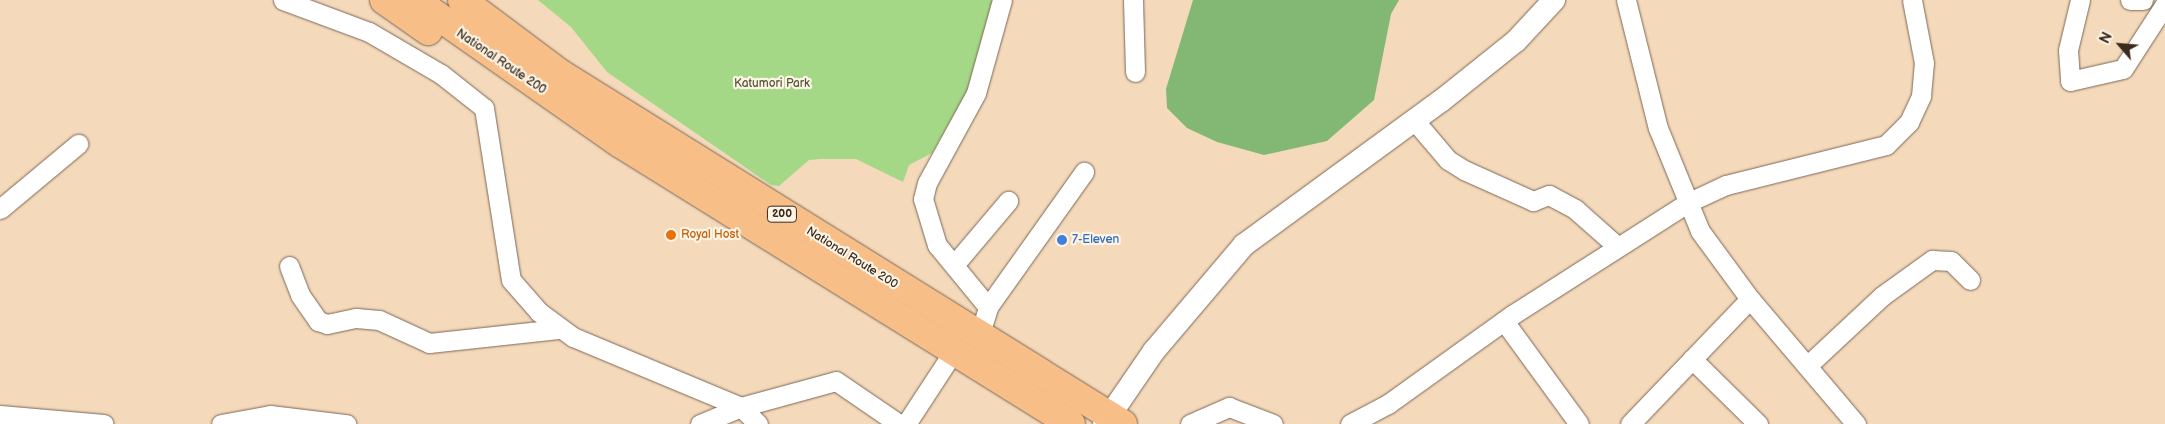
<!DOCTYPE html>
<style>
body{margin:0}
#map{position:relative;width:2165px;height:424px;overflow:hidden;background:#f4d9bb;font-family:"Balsamiq Sans",sans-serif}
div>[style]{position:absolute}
.green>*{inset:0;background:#a4d887}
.forest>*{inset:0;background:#83b874}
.roads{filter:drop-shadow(0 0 1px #7c6755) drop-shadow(0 0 1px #7c6755)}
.minor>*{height:19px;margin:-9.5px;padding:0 9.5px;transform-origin:9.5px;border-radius:9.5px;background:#fff}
.tertiary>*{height:22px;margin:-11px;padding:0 11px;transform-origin:11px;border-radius:11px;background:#fff}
.trunk>*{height:28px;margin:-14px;padding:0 14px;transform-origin:14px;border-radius:14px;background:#f7be88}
.dots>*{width:14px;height:14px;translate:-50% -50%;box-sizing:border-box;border:2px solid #fcf5e5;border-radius:50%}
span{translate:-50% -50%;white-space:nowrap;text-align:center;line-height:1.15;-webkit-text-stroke:4.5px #fcf5e5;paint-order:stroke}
.shield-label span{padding:1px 4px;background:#fcf5e5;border:1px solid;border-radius:4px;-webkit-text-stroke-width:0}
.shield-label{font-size:11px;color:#3b2a1e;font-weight:700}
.street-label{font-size:12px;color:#3b2a1e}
.park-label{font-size:12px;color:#555638}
.food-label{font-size:12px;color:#c56008}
.left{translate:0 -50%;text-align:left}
.shop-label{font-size:12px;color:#366cbe}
.north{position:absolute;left:2095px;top:20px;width:50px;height:50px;-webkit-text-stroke:4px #fcf5e5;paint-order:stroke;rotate:297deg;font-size:14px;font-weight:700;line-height:20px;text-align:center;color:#3b2a1e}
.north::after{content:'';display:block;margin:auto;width:18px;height:22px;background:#3b2a1e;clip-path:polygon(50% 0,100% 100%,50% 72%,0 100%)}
</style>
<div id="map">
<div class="green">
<div style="clip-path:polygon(538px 0,994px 0,974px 80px,932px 153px,909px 165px,903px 182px,856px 159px,820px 159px,809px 160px,779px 186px,771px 185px,607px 72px,571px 27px)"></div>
</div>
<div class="forest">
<div style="clip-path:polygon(1193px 0,1399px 0,1391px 14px,1374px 100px,1327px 141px,1264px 155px,1217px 142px,1187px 128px,1167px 108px,1166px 89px)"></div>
</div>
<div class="roads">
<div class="minor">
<div style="left:283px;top:0;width:92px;rotate:20.4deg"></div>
<div style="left:369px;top:32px;width:83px;rotate:30.3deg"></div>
<div style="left:441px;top:74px;width:55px;rotate:38.3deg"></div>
<div style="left:484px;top:108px;width:174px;rotate:81.1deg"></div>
<div style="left:511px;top:280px;width:43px;rotate:48.8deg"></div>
<div style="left:539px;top:312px;width:42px;rotate:36.3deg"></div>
<div style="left:573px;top:337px;width:182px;rotate:22.6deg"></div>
<div style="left:741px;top:407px;width:24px;rotate:45deg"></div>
<div style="left:1133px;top:0;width:72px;rotate:88.4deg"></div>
<div style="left:1626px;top:0;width:132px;rotate:76deg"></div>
<div style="left:1658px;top:128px;width:111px;rotate:67.8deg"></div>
<div style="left:1700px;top:231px;width:84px;rotate:53.7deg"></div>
<div style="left:1750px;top:299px;width:164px;rotate:49.7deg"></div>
<div style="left:2080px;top:0;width:51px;rotate:103.5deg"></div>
<div style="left:2068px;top:50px;width:31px;rotate:86deg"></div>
<div style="left:2070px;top:81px;width:54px;rotate:-12.8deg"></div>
<div style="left:2123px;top:69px;width:77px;rotate:-57.1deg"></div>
<div style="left:2130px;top:0;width:13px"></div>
<div style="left:1414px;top:120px;width:52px;rotate:49.6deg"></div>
<div style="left:1448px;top:160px;width:19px;rotate:32deg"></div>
<div style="left:1464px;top:170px;width:76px;rotate:24.2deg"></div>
<div style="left:1533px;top:201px;width:17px;rotate:-21deg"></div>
<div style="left:1549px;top:195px;width:30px;rotate:28deg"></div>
<div style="left:1575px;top:209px;width:56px;rotate:41.4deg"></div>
<div style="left:0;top:209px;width:102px;rotate:-39.8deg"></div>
<div style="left:954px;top:265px;width:84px;rotate:-49.8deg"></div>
<div style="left:289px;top:266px;width:31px;rotate:69deg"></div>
<div style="left:300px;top:295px;width:32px;rotate:55deg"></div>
<div style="left:318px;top:321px;width:9px;rotate:18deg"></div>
<div style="left:327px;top:324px;width:30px;rotate:-12deg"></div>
<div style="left:356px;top:318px;width:23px;rotate:5deg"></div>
<div style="left:379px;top:320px;width:55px;rotate:24.7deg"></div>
<div style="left:429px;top:343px;width:130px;rotate:-6.2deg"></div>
<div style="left:988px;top:307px;width:166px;rotate:-54.6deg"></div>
<div style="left:1504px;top:321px;width:127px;rotate:53.9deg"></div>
<div style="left:979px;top:337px;width:31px;rotate:-73deg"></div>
<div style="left:988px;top:307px;width:80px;rotate:-129.4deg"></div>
<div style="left:937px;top:245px;width:48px;rotate:-106.9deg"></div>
<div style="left:923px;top:199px;width:16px;rotate:-76deg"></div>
<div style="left:927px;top:183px;width:102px;rotate:-61.4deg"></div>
<div style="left:976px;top:93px;width:97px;rotate:-74.4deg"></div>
<div style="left:1692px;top:359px;width:93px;rotate:44.6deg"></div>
<div style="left:1807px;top:366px;width:103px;rotate:-43deg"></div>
<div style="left:1882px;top:296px;width:62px;rotate:-35.8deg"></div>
<div style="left:1932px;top:260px;width:19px;rotate:3deg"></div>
<div style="left:1951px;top:261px;width:27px;rotate:45deg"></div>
<div style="left:0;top:415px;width:104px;rotate:4.9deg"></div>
<div style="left:221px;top:424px;width:50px;rotate:-10.4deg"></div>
<div style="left:270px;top:415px;width:77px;rotate:6.8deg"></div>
<div style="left:700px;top:424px;width:44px;rotate:-22.5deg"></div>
<div style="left:741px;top:407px;width:98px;rotate:-15.3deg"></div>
<div style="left:836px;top:381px;width:76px;rotate:34.3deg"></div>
<div style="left:906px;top:424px;width:90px;rotate:-56.8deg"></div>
<div style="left:1190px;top:424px;width:43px;rotate:-23.6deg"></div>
<div style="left:1229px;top:407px;width:47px;rotate:21.1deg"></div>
<div style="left:1350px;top:424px;width:43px;rotate:-27.8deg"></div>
<div style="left:1388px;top:404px;width:153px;rotate:-35.7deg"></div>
<div style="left:1512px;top:315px;width:208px;rotate:-32.6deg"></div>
<div style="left:1687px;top:203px;width:43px;rotate:-24.8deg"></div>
<div style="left:1726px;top:185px;width:165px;rotate:-14deg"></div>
<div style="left:1886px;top:145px;width:33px;rotate:-45deg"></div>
<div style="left:1909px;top:122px;width:29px;rotate:-65deg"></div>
<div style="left:1921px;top:96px;width:33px;rotate:-85deg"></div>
<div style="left:1924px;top:63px;width:64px;rotate:-100.8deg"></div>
<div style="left:1630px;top:424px;width:173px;rotate:-46.2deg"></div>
</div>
<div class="tertiary">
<div style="left:1104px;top:424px;width:88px;rotate:-55.6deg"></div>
<div style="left:1154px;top:351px;width:139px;rotate:-49.7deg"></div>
<div style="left:1244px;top:245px;width:244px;rotate:-36.2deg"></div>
<div style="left:1441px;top:101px;width:96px;rotate:-38.7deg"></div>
<div style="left:1516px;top:41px;width:56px;rotate:-47.2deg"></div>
</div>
<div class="trunk">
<div style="left:384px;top:0;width:54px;rotate:35.2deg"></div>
<div style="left:415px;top:0;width:251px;rotate:35deg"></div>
<div style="left:621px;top:144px;width:530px;rotate:31.89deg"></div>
<div style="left:462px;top:0;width:124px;rotate:36.8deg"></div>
<div style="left:561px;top:74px;width:662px;rotate:31.91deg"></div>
</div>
</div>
<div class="dots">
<div style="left:671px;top:235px;background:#e8710a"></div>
<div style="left:1062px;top:240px;background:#3f7fe0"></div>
</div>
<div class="shield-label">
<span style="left:782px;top:214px">200</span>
</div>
<div class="street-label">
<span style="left:501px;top:62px;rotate:34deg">National Route 200</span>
<span style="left:852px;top:258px;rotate:32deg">National Route 200</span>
</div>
<div class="park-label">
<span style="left:772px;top:84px">Katumori Park</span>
</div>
<div class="food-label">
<span class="left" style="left:681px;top:235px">Royal Host</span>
</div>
<div class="shop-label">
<span class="left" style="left:1072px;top:240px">7-Eleven</span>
</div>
<div class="north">N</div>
</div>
